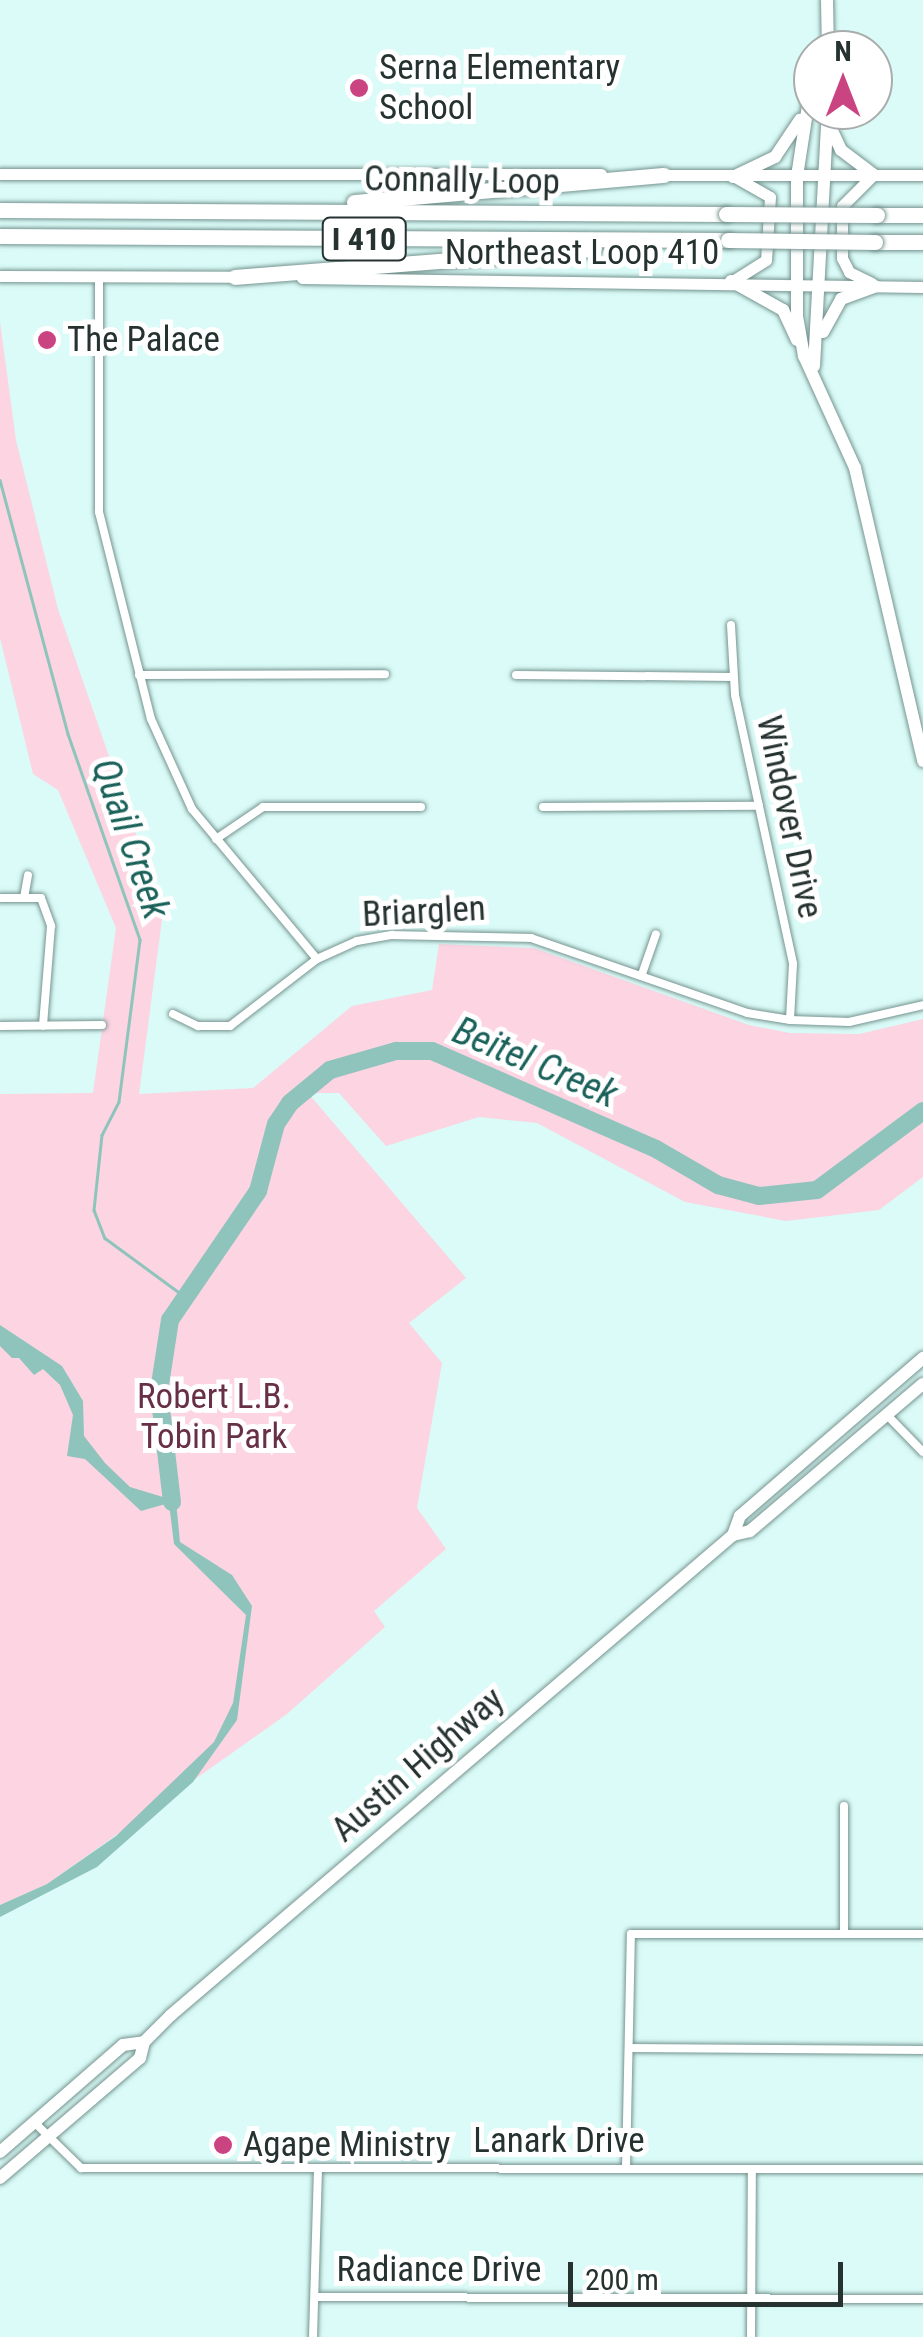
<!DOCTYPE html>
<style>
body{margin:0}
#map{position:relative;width:923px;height:2337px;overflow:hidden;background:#dafbf7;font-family:"Roboto Condensed",sans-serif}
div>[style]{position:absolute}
.green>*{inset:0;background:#fcd4e2}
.water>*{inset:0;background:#8fc4bd}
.stream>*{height:2.5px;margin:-1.25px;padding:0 1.25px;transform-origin:1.25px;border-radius:1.25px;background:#8fc4bd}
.river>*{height:18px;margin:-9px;padding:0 9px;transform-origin:9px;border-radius:9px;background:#8fc4bd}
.roads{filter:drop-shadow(0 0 2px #769490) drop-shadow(0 0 2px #769490)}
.minor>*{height:8px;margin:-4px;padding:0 4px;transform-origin:4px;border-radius:4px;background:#fff}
.secondary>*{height:11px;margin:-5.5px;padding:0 5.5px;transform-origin:5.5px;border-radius:5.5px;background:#fff}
.primary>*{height:12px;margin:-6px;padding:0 6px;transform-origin:6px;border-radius:6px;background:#fff}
.motorway>*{height:15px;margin:-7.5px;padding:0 7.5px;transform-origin:7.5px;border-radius:7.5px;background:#fff}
.bridges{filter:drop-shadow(0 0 2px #769490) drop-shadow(0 0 2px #769490)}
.motorway-bridge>*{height:15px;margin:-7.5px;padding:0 7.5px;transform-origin:7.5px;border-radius:7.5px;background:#fff}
.dots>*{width:28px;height:28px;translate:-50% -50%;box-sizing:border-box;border:5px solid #fff;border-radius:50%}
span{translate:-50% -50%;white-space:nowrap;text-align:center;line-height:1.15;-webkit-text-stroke:10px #fff;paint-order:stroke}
.shield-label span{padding:2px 8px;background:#fff;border:2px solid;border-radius:8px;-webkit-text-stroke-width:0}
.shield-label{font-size:32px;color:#253230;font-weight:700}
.poi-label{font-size:35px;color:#253230}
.left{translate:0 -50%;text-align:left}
.street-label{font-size:35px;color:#253230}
.park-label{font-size:35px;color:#683047}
.water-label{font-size:38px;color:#1a615a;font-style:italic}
.north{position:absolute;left:793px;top:30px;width:100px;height:100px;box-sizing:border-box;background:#fff;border:2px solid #a8adac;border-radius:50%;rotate:0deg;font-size:28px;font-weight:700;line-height:40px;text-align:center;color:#253230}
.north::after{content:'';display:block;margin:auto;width:35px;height:45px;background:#cb4482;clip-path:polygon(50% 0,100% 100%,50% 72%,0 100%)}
.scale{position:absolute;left:568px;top:2262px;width:275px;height:45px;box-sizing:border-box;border:5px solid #253230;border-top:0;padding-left:12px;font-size:30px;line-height:35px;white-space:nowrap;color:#253230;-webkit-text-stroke:8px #fff;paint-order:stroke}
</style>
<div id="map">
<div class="green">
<div style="clip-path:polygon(0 322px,16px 440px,58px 609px,163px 912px,139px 1094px,253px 1088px,352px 1006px,432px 990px,439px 944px,534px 948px,749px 1025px,790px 1033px,859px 1034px,923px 1019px,923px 1177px,879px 1210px,786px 1221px,685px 1202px,537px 1123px,479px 1117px,386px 1146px,339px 1093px,308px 1093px,466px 1278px,409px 1323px,442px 1363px,417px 1508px,446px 1549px,374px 1611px,385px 1627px,287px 1714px,47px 1884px,0 1905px,0 1094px,93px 1093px,116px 928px,58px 790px,33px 774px,0 638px)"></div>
</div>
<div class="water">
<div style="clip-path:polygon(0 1325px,62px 1366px,83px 1401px,84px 1436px,105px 1463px,130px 1487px,176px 1501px,180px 1542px,232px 1575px,252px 1606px,237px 1720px,193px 1782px,97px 1867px,0 1917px,0 1905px,47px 1884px,116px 1836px,214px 1742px,233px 1703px,246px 1615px,174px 1544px,169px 1503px,141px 1511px,85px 1459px,67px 1456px,73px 1415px,60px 1385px,43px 1369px,34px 1375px,19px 1358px,12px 1358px,0 1346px)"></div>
</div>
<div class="stream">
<div style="left:0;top:480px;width:263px;rotate:75deg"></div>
<div style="left:68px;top:734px;width:218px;rotate:70.7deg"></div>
<div style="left:140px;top:940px;width:163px;rotate:97.4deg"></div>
<div style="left:119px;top:1102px;width:37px;rotate:117deg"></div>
<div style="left:102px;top:1135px;width:75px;rotate:96.1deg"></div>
<div style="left:94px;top:1210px;width:30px;rotate:69deg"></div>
<div style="left:105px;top:1238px;width:98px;rotate:36.3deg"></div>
</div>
<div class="river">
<div style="left:172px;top:1502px;width:112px;rotate:-96.7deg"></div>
<div style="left:159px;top:1391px;width:72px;rotate:-81.2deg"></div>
<div style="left:170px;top:1320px;width:156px;rotate:-55.7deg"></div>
<div style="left:258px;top:1191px;width:69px;rotate:-75deg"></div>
<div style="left:276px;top:1124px;width:25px;rotate:-56deg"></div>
<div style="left:290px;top:1103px;width:52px;rotate:-39.5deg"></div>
<div style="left:330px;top:1070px;width:69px;rotate:-16.1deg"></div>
<div style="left:396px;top:1051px;width:36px"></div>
<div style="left:432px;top:1051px;width:244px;rotate:23.6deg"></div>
<div style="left:656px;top:1149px;width:72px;rotate:30.1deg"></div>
<div style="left:718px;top:1185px;width:42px;rotate:15deg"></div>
<div style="left:759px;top:1196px;width:58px;rotate:-5.9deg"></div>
<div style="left:817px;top:1190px;width:132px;rotate:-36.7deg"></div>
</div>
<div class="roads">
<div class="minor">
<div style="left:99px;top:278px;width:234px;rotate:90deg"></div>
<div style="left:99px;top:512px;width:213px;rotate:75.9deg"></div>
<div style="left:151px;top:719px;width:99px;rotate:65.5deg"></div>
<div style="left:192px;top:809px;width:195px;rotate:50.2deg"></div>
<div style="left:731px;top:625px;width:70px;rotate:86.7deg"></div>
<div style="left:735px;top:695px;width:275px;rotate:77.8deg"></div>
<div style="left:793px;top:964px;width:56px;rotate:93.1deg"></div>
<div style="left:139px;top:675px;width:246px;rotate:-0.2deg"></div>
<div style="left:516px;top:675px;width:217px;rotate:0.5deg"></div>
<div style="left:543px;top:807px;width:216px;rotate:-0.3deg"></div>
<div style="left:216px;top:839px;width:57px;rotate:-34.2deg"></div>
<div style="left:263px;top:807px;width:158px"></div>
<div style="left:0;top:898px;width:41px"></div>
<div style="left:41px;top:898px;width:30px;rotate:70deg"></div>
<div style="left:51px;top:926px;width:100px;rotate:94.6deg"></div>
<div style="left:24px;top:898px;width:23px;rotate:-80deg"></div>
<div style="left:642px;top:974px;width:42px;rotate:-70.7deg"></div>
<div style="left:173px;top:1014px;width:28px;rotate:26deg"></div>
<div style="left:198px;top:1026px;width:32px"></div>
<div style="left:230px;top:1026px;width:110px;rotate:-37.6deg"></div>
<div style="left:317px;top:959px;width:44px;rotate:-24.2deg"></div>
<div style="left:357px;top:941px;width:36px;rotate:-10deg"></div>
<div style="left:392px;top:935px;width:139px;rotate:1.2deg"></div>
<div style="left:531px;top:938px;width:229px;rotate:19.1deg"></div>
<div style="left:747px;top:1013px;width:44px;rotate:9.2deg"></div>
<div style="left:790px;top:1020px;width:59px;rotate:1.9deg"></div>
<div style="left:849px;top:1022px;width:76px;rotate:-12.9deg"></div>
<div style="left:0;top:1026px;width:102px;rotate:-0.6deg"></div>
<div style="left:886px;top:1414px;width:53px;rotate:45.8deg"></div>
<div style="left:844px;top:1933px;width:127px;rotate:-90deg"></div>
<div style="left:633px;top:2048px;width:290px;rotate:0.4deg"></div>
<div style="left:34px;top:2122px;width:66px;rotate:44.4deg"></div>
<div style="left:81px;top:2168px;width:842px;rotate:0.07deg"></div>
<div style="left:626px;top:2169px;width:235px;rotate:-88.8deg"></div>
<div style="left:631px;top:1934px;width:292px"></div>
<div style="left:315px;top:2297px;width:608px;rotate:0.19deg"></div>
<div style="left:313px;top:2337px;width:169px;rotate:-88.3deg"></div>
<div style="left:751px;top:2337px;width:168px;rotate:-89.7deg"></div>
</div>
<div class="secondary">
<div style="left:0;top:174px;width:601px"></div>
<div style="left:659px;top:175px;width:264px"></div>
<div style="left:735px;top:177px;width:40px;rotate:29.7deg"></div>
<div style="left:770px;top:197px;width:63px;rotate:93.6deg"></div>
<div style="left:766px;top:260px;width:36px;rotate:148deg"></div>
<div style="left:871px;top:177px;width:41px;rotate:135deg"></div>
<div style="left:842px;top:206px;width:52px;rotate:90deg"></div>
<div style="left:842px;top:258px;width:16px;rotate:63deg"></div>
<div style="left:849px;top:272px;width:25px;rotate:26deg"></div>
<div style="left:0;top:276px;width:239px;rotate:0.2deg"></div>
<div style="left:302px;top:278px;width:621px;rotate:0.83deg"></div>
</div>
<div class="primary">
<div style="left:827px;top:0;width:50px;rotate:88.9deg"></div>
<div style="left:813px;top:73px;width:104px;rotate:98.8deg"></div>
<div style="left:797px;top:176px;width:140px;rotate:90deg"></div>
<div style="left:797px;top:316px;width:41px;rotate:80.1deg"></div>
<div style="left:804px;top:356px;width:123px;rotate:65.5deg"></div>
<div style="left:855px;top:468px;width:301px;rotate:76.9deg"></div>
<div style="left:828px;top:122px;width:31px;rotate:65deg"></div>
<div style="left:841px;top:150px;width:41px;rotate:37.1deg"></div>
<div style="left:733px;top:177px;width:47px;rotate:-25.5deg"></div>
<div style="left:775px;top:157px;width:45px;rotate:-56deg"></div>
<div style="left:731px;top:281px;width:60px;rotate:29.1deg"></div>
<div style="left:783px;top:310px;width:33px;rotate:65deg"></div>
<div style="left:823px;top:332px;width:38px;rotate:-61deg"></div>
<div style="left:841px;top:299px;width:37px;rotate:-20deg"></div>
<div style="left:814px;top:366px;width:256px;rotate:-86.9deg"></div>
<div style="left:733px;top:1535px;width:20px;rotate:-70deg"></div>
<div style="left:740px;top:1516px;width:242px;rotate:-40.8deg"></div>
<div style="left:0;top:2152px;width:163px;rotate:-41deg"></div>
<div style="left:123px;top:2045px;width:21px;rotate:-8deg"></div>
<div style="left:0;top:2178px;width:184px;rotate:-40.6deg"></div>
<div style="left:140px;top:2058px;width:16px;rotate:-76deg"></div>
<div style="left:144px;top:2042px;width:38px;rotate:-45deg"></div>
<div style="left:171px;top:2015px;width:739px;rotate:-40.5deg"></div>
<div style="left:733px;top:1535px;width:17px;rotate:-13deg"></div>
<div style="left:750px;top:1531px;width:227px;rotate:-40.4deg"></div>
</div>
<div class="motorway">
<div style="left:354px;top:202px;width:311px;rotate:-5deg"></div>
<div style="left:0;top:210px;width:726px;rotate:0.32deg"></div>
<div style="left:877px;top:215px;width:46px"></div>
<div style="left:0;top:236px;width:728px;rotate:0.31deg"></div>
<div style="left:875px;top:242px;width:48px"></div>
<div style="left:235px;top:277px;width:360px;rotate:-4.5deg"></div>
</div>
</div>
<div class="bridges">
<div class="motorway-bridge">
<div style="left:726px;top:214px;width:151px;rotate:0.4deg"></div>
<div style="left:728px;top:240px;width:147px;rotate:0.8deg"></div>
</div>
</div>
<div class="dots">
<div style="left:359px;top:88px;background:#cb4482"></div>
<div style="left:47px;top:340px;background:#cb4482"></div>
<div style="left:223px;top:2145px;background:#cb4482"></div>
</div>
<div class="shield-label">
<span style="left:364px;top:239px">I 410</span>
</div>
<div class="poi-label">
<span class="left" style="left:379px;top:88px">Serna Elementary<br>School</span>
<span class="left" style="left:67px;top:340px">The Palace</span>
<span class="left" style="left:243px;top:2145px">Agape Ministry</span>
</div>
<div class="street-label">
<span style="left:462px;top:181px;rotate:1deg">Connally Loop</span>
<span style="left:582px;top:253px">Northeast Loop 410</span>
<span style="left:789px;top:817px;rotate:78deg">Windover Drive</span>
<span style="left:424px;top:912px;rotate:-3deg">Briarglen</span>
<span style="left:418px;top:1765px;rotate:-41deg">Austin Highway</span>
<span style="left:559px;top:2141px">Lanark Drive</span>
<span style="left:439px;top:2270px">Radiance Drive</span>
</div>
<div class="park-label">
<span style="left:214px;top:1417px">Robert L.B.<br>Tobin Park</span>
</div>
<div class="water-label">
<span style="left:130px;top:839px;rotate:71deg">Quail Creek</span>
<span style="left:535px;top:1063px;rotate:23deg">Beitel Creek</span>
</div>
<div class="north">N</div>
<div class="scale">200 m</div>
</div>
